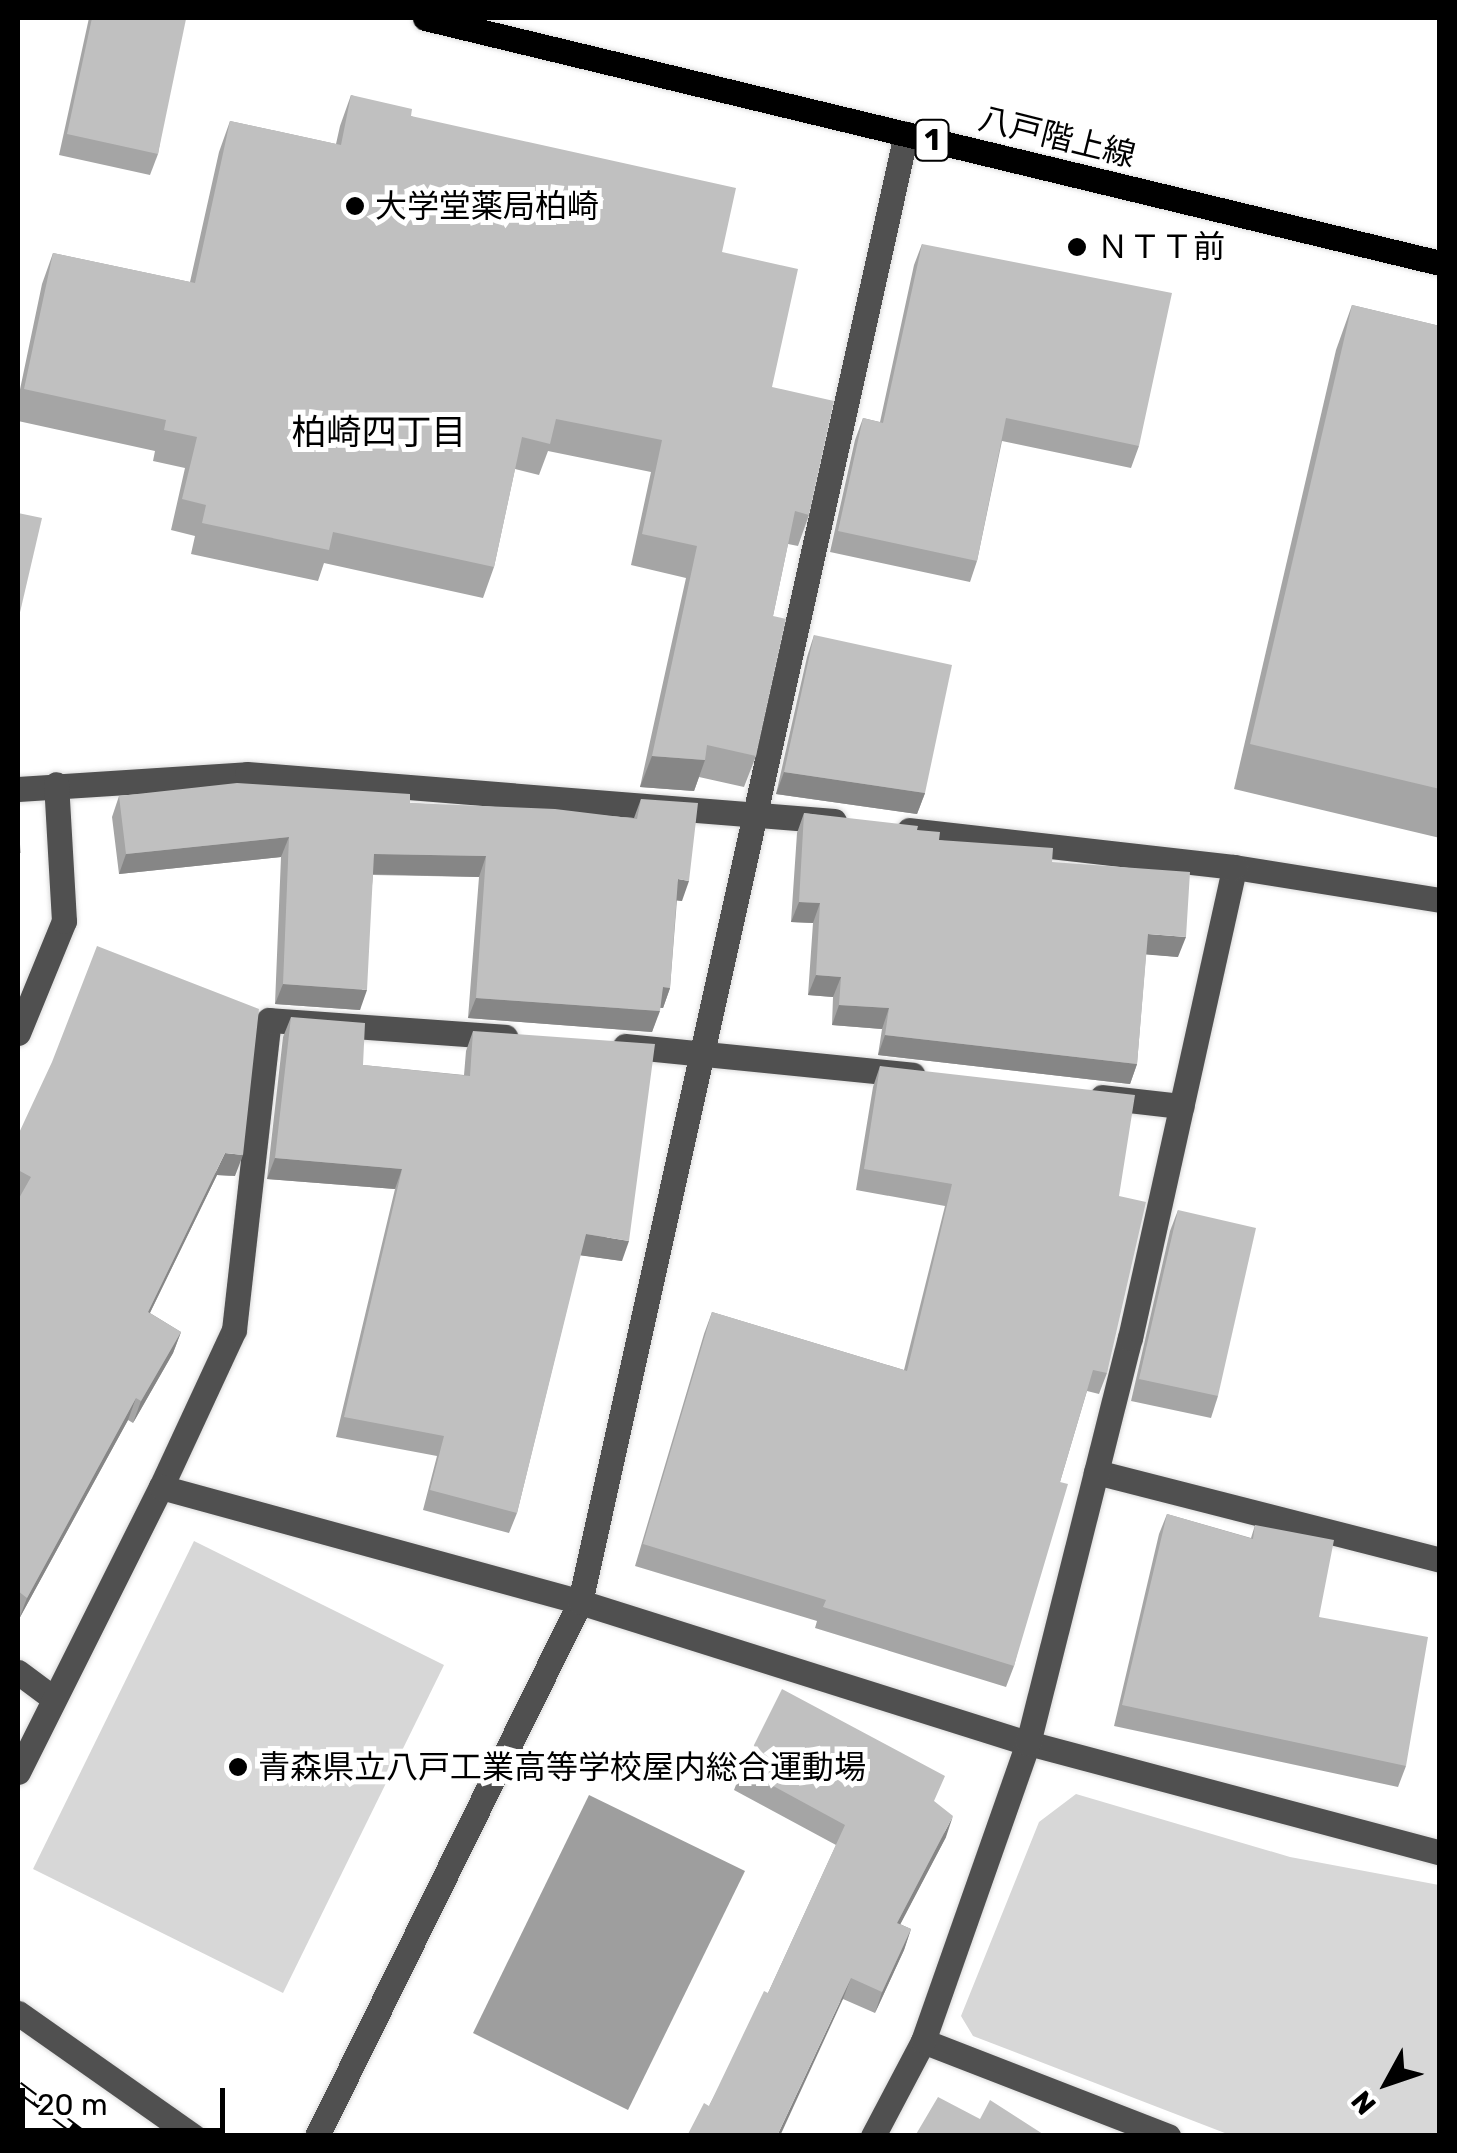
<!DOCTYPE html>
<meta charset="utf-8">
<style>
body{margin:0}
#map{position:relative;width:1457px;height:2153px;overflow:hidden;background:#fff;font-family:Rubik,"Noto Sans JP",sans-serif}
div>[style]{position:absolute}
.green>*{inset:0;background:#d7d7d7}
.water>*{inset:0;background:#9e9e9e}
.roads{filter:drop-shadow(0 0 2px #dbdbdb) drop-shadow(0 0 2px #dbdbdb)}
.minor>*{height:25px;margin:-12.5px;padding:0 12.5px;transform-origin:12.5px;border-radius:12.5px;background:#505050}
.major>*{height:25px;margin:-12.5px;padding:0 12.5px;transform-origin:12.5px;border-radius:12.5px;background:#000}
.rail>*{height:11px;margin-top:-5.5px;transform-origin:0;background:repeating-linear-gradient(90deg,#fff 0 22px,#000 0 44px);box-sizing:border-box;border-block:2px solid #000}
.wall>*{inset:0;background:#a5a5a5}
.shaded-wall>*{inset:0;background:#868686}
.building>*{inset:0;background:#c0c0c0}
.dots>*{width:28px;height:28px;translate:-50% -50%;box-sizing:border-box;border:5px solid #fff;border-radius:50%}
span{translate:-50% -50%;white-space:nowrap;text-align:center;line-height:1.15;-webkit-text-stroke:10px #fff;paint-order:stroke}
.shield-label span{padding:2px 8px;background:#fff;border:2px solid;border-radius:8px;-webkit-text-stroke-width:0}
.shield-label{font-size:30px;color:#000;font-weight:700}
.street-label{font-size:32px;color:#000}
.poi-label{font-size:32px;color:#000}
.left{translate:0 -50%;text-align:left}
.neighbourhood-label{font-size:35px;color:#000}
.frame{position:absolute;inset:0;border:20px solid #000;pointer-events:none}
.north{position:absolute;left:1337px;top:2033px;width:100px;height:100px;-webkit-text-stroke:8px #fff;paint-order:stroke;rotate:230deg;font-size:28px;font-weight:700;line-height:40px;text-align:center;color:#000}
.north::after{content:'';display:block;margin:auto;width:35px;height:45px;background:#000;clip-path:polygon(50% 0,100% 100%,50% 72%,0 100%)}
.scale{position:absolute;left:20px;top:2088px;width:205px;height:45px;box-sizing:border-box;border:5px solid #000;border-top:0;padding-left:12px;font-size:30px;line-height:35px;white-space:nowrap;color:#000;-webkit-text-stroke:8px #fff;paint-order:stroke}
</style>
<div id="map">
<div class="green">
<div style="clip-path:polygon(194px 1541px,444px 1665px,283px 1993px,33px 1869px)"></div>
<div style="clip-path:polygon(1076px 1794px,1290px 1857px,1439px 1885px,1437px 2135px,1230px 2135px,973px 2036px,961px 2016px,1039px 1822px)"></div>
</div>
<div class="water">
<div style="clip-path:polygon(589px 1795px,745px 1871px,628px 2110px,473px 2033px)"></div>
</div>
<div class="roads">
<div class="minor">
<div style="left:18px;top:789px;width:229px;rotate:-3.7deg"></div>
<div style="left:247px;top:774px;width:589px;rotate:4.58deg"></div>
<div style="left:1234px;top:867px;width:209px;rotate:9.1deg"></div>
<div style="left:18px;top:1033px;width:121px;rotate:-67.7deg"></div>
<div style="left:64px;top:921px;width:137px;rotate:-93.3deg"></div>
<div style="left:625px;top:1046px;width:289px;rotate:5.7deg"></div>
<div style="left:1102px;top:1097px;width:80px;rotate:6.5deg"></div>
<div style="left:1096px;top:1472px;width:355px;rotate:14.3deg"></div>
<div style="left:161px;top:1487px;width:173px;rotate:-65.1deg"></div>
<div style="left:234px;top:1330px;width:312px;rotate:-83.6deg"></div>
<div style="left:269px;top:1020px;width:237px;rotate:4.1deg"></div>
<div style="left:18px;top:1672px;width:44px;rotate:36.6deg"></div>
<div style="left:18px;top:1772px;width:319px;rotate:-63.4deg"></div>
<div style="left:161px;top:1487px;width:434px;rotate:15.3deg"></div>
<div style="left:580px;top:1602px;width:470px;rotate:17.5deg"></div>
<div style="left:1028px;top:1743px;width:426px;rotate:14.9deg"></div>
<div style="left:18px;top:2013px;width:214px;rotate:35.1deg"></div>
<div style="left:923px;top:2041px;width:263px;rotate:21.2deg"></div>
<div style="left:317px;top:2136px;width:595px;rotate:-63.78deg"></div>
<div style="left:580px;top:1602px;width:1504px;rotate:-77.48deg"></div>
<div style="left:873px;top:2136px;width:107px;rotate:-62.2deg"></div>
<div style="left:923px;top:2041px;width:316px;rotate:-70.6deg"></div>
<div style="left:1028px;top:1743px;width:418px;rotate:-75.9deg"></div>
<div style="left:1130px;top:1338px;width:482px;rotate:-77.5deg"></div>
<div style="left:1234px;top:867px;width:327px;rotate:-173.5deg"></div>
</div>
<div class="major">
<div style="left:425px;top:18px;width:1044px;rotate:13.57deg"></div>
</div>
</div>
<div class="rail">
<div style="left:18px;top:2086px;width:83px;rotate:37.1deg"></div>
</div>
<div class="wall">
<div style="clip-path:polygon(89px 18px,181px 18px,158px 154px,150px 175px,59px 155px)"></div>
<div style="clip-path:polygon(351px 95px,411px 116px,722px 252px,772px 387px,809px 515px,798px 546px,788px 544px,773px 616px,756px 756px,744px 787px,699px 777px,694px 791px,640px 787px,686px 578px,631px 565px,651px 472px,548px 451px,539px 475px,515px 469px,494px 567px,483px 598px,324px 563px,318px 581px,191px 554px,195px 536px,171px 530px,185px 468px,153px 461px,155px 451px,18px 421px,18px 399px,42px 284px,53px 253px,190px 282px,219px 152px,230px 121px,336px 144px,340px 126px)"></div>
<div style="clip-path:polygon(922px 244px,1139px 446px,1131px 468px,1002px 441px,977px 561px,970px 582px,830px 552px,855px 440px,863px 418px,880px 422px,914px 265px)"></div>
<div style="clip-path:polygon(1352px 305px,1440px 326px,1440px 838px,1234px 789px,1336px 350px)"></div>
<div style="clip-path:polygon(814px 635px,925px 793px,917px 814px,776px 794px,807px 657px)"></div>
<div style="clip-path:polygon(119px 796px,410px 803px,634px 818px,641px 799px,682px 901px,677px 900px,670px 988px,663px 1008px,660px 1008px,652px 1032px,468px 1018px,479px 877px,373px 875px,360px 1010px,275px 1004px,281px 857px,119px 874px,112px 817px)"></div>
<div style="clip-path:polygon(804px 813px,917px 830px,939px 840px,1052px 862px,1178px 957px,1146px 954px,1137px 1064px,1130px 1084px,878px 1055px,882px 1029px,832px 1025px,833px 997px,808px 995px,813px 923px,791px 922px,797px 833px)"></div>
<div style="clip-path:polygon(291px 1017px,363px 1065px,464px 1075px,466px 1051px,473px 1031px,622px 1261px,580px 1255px,517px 1513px,509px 1533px,423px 1510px,437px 1456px,336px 1437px,395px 1189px,267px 1179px,283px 1037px)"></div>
<div style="clip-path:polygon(880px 1066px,1119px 1196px,1107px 1373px,1099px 1394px,1087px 1391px,1060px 1482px,1014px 1666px,1006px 1687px,815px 1628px,817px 1621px,635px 1566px,704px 1334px,712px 1312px,904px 1370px,945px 1206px,856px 1190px,873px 1087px)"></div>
<div style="clip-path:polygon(18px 1135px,235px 1176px,217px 1175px,150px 1313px,181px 1332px,173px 1353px,133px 1423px,128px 1420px,19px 1619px,18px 1618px,18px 1200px,20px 1196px,18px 1195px)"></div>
<div style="clip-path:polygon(1178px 1210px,1218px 1396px,1211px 1418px,1131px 1401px,1170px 1231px)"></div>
<div style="clip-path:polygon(1167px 1514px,1251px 1538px,1255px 1525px,1319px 1617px,1406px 1766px,1398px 1787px,1114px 1726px,1159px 1534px)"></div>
<div style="clip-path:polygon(742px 1769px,935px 1802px,946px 1837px,900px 1924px,911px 1929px,904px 1950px,875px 2013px,843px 1999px,709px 2106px,768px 1993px,836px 1845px,734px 1790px)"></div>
</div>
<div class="shaded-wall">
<div style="clip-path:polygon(652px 756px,705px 760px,694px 791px,640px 787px)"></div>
<div style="clip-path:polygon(784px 772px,925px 793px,917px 814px,776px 794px)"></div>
<div style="clip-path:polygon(289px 837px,281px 857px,119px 874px,126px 854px)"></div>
<div style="clip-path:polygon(374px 854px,486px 856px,479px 877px,367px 874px)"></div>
<div style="clip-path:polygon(678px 879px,689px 881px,682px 901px,671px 900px)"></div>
<div style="clip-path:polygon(799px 902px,820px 903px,813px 923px,791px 922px)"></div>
<div style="clip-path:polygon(1148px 934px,1186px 937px,1178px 957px,1140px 954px)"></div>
<div style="clip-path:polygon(816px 975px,841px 977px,833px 997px,808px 995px)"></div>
<div style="clip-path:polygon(283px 984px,367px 990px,360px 1010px,275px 1004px)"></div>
<div style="clip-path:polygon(663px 987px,670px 988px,663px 1008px,656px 1007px)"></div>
<div style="clip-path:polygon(476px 998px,660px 1011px,652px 1032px,468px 1018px)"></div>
<div style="clip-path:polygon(839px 1005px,889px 1008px,882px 1029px,832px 1025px)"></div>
<div style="clip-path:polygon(885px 1035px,1137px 1064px,1130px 1084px,878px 1055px)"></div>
<div style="clip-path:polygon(225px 1153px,243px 1155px,235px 1176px,217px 1175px,140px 1333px,148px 1312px)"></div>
<div style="clip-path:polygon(275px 1158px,402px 1169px,395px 1189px,267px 1179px)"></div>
<div style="clip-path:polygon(586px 1234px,629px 1241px,622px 1261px,578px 1255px)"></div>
<div style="clip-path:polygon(181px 1332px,173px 1353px,133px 1423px,141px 1401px)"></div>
<div style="clip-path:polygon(136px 1398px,128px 1420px,19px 1619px,27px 1598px)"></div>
<div style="clip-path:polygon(953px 1816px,946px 1837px,890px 1944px,897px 1923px)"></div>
<div style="clip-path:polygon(911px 1929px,904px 1950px,875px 2013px,882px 1992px)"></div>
<div style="clip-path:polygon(851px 1978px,843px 1999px,780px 2136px,777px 2136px)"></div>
</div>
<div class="building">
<div style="clip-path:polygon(92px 18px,186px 19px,158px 154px,67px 134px)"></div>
<div style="clip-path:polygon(351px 95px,412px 109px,411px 116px,736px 188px,722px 252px,798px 269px,772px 387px,834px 401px,809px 515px,795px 511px,773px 616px,786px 619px,756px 756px,707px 745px,705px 760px,652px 756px,697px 546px,642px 534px,662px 440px,556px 419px,550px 444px,522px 437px,494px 567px,333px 532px,329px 550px,202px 523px,206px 505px,182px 499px,197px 437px,164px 430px,166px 420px,24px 389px,53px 253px,195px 283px,230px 121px,341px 145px)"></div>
<div style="clip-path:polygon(922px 244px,1172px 293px,1139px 446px,1006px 418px,977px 561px,838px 531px,863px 418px,883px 423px)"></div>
<div style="clip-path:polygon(1352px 305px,1440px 326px,1440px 789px,1250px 744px)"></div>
<div style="clip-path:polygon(18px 513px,42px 518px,18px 621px)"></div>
<div style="clip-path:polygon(814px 635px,952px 665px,925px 793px,784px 772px)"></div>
<div style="clip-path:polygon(237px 783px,410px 794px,410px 803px,555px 809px,637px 819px,641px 799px,698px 803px,689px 881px,678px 879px,670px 988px,663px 987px,660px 1011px,476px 998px,486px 856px,374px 854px,367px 990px,283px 984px,289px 837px,126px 854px,119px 796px)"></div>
<div style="clip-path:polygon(804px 813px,918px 826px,917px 830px,940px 832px,939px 840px,1053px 848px,1052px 862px,1190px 872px,1186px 937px,1148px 934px,1137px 1064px,885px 1035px,889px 1008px,839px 1005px,841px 977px,816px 975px,820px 903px,799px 902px)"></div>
<div style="clip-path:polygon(18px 828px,21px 853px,18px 853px)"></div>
<div style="clip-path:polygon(97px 946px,259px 1009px,243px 1155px,225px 1153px,148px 1312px,181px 1332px,141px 1401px,136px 1398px,27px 1598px,18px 1591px,18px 1200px,31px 1177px,18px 1170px,18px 1135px,52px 1062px)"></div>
<div style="clip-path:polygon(291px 1017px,365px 1023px,363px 1065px,470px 1076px,473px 1031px,655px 1044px,629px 1241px,586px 1234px,517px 1513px,430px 1490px,444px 1436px,344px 1417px,402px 1169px,275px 1158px)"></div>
<div style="clip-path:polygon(880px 1066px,1135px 1095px,1119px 1196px,1146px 1202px,1107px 1373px,1093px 1370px,1060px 1482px,1068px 1484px,1014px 1666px,823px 1607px,826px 1600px,643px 1544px,712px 1312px,907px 1371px,952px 1184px,864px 1169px)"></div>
<div style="clip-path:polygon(1178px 1210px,1256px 1228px,1218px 1396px,1139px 1379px)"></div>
<div style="clip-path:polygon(1167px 1514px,1253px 1539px,1255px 1525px,1334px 1540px,1319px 1617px,1428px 1637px,1406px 1766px,1122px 1705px)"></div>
<div style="clip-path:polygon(782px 1689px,945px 1776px,934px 1801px,953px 1816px,897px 1923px,911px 1929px,882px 1992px,851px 1978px,777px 2136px,687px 2136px,704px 2103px,709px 2106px,764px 1991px,768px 1993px,845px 1825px,742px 1769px)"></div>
<div style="clip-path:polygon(938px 2097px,980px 2119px,990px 2100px,1046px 2136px,915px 2136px)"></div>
</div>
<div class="dots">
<div style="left:355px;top:206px;background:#000"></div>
<div style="left:1077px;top:247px;background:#000"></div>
<div style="left:238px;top:1767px;background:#000"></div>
</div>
<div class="shield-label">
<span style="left:932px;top:140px">1</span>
</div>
<div class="street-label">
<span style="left:1057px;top:137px;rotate:14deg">八戸階上線</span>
</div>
<div class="poi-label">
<span class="left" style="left:375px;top:206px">大学堂薬局柏崎</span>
<span class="left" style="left:1097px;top:247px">ＮＴＴ前</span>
<span class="left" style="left:258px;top:1767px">青森県立八戸工業高等学校屋内総合運動場</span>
</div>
<div class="neighbourhood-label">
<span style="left:379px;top:432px">柏崎四丁目</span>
</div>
<div class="frame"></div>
<div class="north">N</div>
<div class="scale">20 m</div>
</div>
